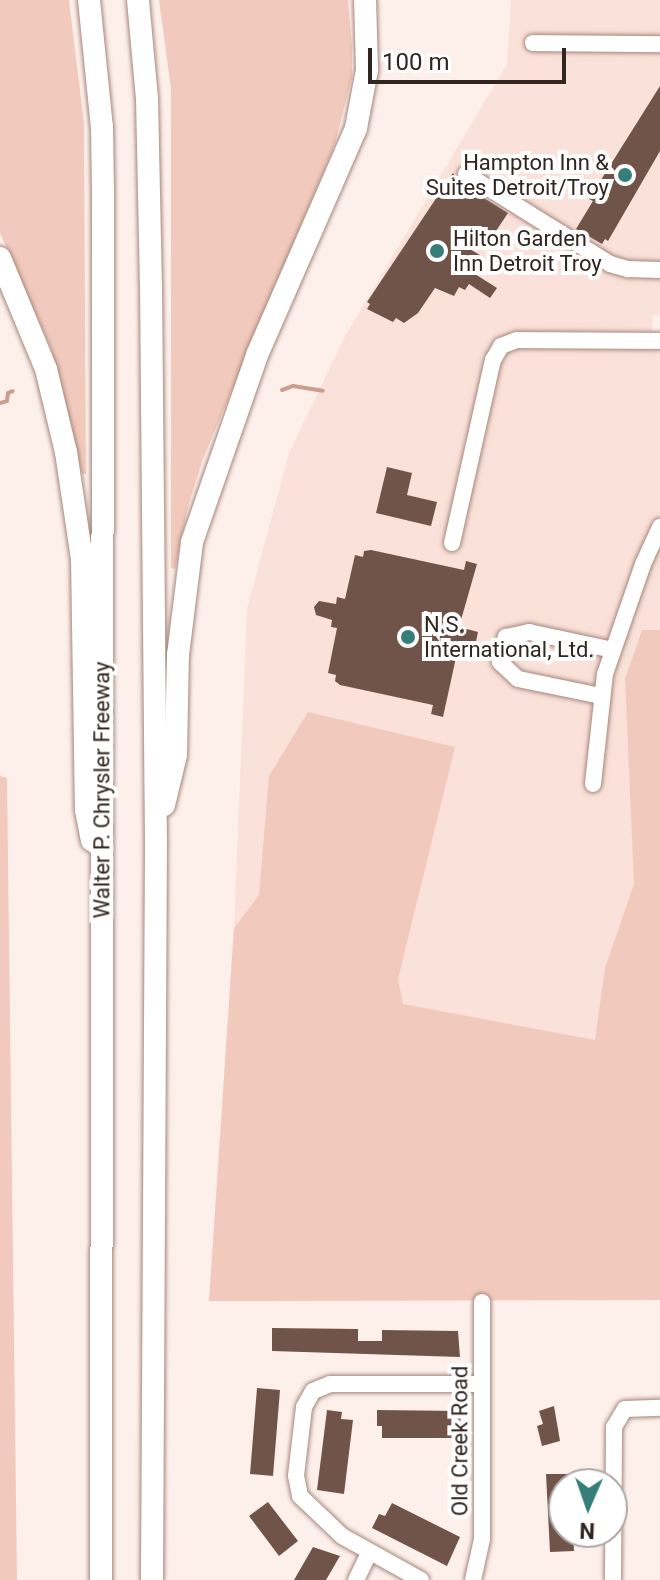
<!DOCTYPE html>
<style>
body{margin:0}
#map{position:relative;width:660px;height:1580px;overflow:hidden;background:#fdf0eb;font-family:Roboto,sans-serif}
div>[style]{position:absolute}
.built>*{inset:0;background:#fae1d9}
.green>*{inset:0;background:#f2cabd}
.stream>*{height:4px;margin:-2px;padding:0 2px;transform-origin:2px;border-radius:2px;background:#ca9d8e}
.building>*{inset:0;background:#70544a}
.roads{filter:drop-shadow(0 0 2px #a5867c) drop-shadow(0 0 2px #a5867c)}
.minor>*{height:16px;margin:-8px;padding:0 8px;transform-origin:8px;border-radius:8px;background:#fff}
.highway>*{height:22px;margin:-11px;padding:0 11px;transform-origin:11px;border-radius:11px;background:#fff}
.dots>*{width:22px;height:22px;translate:-50% -50%;box-sizing:border-box;border:4px solid #fff;border-radius:50%}
span{translate:-50% -50%;white-space:nowrap;text-align:center;line-height:1.15;-webkit-text-stroke:8px #fff;paint-order:stroke}
.poi-label{font-size:22px;color:#312520}
.right{translate:-100% -50%;text-align:right}
.left{translate:0 -50%;text-align:left}
.street-label{font-size:22px;color:#312520}
.north{position:absolute;left:548px;top:1468px;width:80px;height:80px;box-sizing:border-box;background:#fff;border:2px solid #ada8a6;border-radius:50%;rotate:182deg;font-size:22px;font-weight:700;line-height:32px;text-align:center;color:#312520}
.north::after{content:'';display:block;margin:auto;width:28px;height:36px;background:#367e79;clip-path:polygon(50% 0,100% 100%,50% 72%,0 100%)}
.scale{position:absolute;left:368px;top:48px;width:198px;height:36px;box-sizing:border-box;border:4px solid #312520;border-top:0;padding-left:10px;font-size:24px;line-height:28px;white-space:nowrap;color:#312520;-webkit-text-stroke:6px #fff;paint-order:stroke}
</style>
<div id="map">
<div class="built">
<div style="clip-path:polygon(511px 0,660px 0,660px 315px,653px 315px,652px 331px,514px 332px,495px 342px,520px 348px,660px 350px,660px 1300px,209px 1301px,234px 928px,247px 609px,289px 453px,344px 338px,507px 64px)"></div>
</div>
<div class="green">
<div style="clip-path:polygon(0 0,69px 0,84px 123px,86px 474px,82px 474px,51px 348px,0 233px)"></div>
<div style="clip-path:polygon(159px 0,348px 0,352px 48px,352px 77px,334px 147px,203px 459px,189px 503px,175px 569px,171px 568px,171px 89px)"></div>
<div style="clip-path:polygon(642px 630px,660px 630px,660px 1300px,209px 1301px,234px 928px,259px 895px,269px 776px,308px 712px,455px 747px,398px 979px,403px 1004px,595px 1040px,605px 968px,634px 884px,625px 679px)"></div>
<div style="clip-path:polygon(0 776px,7px 778px,17px 1580px,0 1580px)"></div>
</div>
<div class="stream">
<div style="left:282px;top:390px;width:12px;rotate:-20deg"></div>
<div style="left:293px;top:386px;width:30px;rotate:9deg"></div>
<div style="left:0;top:403px;width:7px;rotate:-16deg"></div>
<div style="left:7px;top:401px;width:8px;rotate:-83deg"></div>
<div style="left:8px;top:393px;width:5px;rotate:-22deg"></div>
</div>
<div class="building">
<div style="clip-path:polygon(660px 86px,660px 151px,608px 241px,605px 239px,602px 244px,576px 229px,593px 201px,589px 199px)"></div>
<div style="clip-path:polygon(453px 173px,460px 183px,508px 213px,494px 234px,489px 230px,468px 248px,480px 255px,474px 265px,479px 268px,475px 274px,497px 288px,490px 298px,469px 284px,465px 290px,459px 287px,454px 296px,435px 288px,418px 313px,404px 323px,396px 318px,393px 322px,367px 309px,370px 304px,367px 302px)"></div>
<div style="clip-path:polygon(387px 467px,412px 473px,407px 495px,437px 502px,431px 526px,376px 513px)"></div>
<div style="clip-path:polygon(371px 550px,464px 570px,466px 561px,477px 564px,459px 627px,478px 632px,473px 656px,457px 653px,443px 717px,431px 714px,433px 705px,340px 685px,335px 681px,336px 675px,328px 673px,337px 628px,331px 627px,332px 620px,316px 615px,314px 607px,319px 601px,336px 604px,337px 597px,345px 599px,355px 555px,363px 557px,364px 551px)"></div>
<div style="clip-path:polygon(272px 1328px,358px 1329px,358px 1341px,382px 1341px,382px 1330px,458px 1331px,460px 1357px,272px 1351px)"></div>
<div style="clip-path:polygon(257px 1388px,280px 1390px,273px 1476px,250px 1474px)"></div>
<div style="clip-path:polygon(554px 1406px,560px 1441px,542px 1446px,537px 1426px,543px 1424px,539px 1411px)"></div>
<div style="clip-path:polygon(327px 1410px,342px 1412px,341px 1419px,353px 1420px,344px 1494px,317px 1490px)"></div>
<div style="clip-path:polygon(377px 1410px,461px 1411px,460px 1428px,455px 1428px,455px 1438px,382px 1438px,382px 1426px,377px 1426px)"></div>
<div style="clip-path:polygon(546px 1474px,572px 1474px,572px 1484px,564px 1484px,564px 1532px,573px 1532px,574px 1551px,550px 1552px)"></div>
<div style="clip-path:polygon(268px 1502px,298px 1541px,279px 1556px,249px 1516px)"></div>
<div style="clip-path:polygon(392px 1503px,460px 1537px,447px 1566px,372px 1528px,379px 1514px,385px 1516px)"></div>
<div style="clip-path:polygon(313px 1547px,340px 1556px,326px 1580px,294px 1580px)"></div>
</div>
<div class="roads">
<div class="minor">
<div style="left:533px;top:43px;width:127px;rotate:0.5deg"></div>
<div style="left:466px;top:174px;width:170px;rotate:32deg"></div>
<div style="left:610px;top:264px;width:19px;rotate:16deg"></div>
<div style="left:628px;top:269px;width:32px;rotate:2deg"></div>
<div style="left:452px;top:543px;width:188px;rotate:-77.4deg"></div>
<div style="left:493px;top:360px;width:16px;rotate:-60deg"></div>
<div style="left:501px;top:346px;width:17px;rotate:-21deg"></div>
<div style="left:517px;top:340px;width:143px;rotate:0.4deg"></div>
<div style="left:601px;top:696px;width:85px;rotate:-168.4deg"></div>
<div style="left:518px;top:679px;width:25px;rotate:-137deg"></div>
<div style="left:500px;top:662px;width:26px;rotate:-77deg"></div>
<div style="left:506px;top:637px;width:24px;rotate:-12deg"></div>
<div style="left:529px;top:632px;width:86px;rotate:12.1deg"></div>
<div style="left:593px;top:784px;width:111px;rotate:-83.8deg"></div>
<div style="left:605px;top:674px;width:116px;rotate:-70.9deg"></div>
<div style="left:643px;top:564px;width:41px;rotate:-65.3deg"></div>
<div style="left:356px;top:1580px;width:30px;rotate:-64deg"></div>
<div style="left:421px;top:1580px;width:90px;rotate:-150.9deg"></div>
<div style="left:342px;top:1536px;width:58px;rotate:-136.4deg"></div>
<div style="left:300px;top:1496px;width:20px;rotate:-101deg"></div>
<div style="left:296px;top:1476px;width:69px;rotate:-83.4deg"></div>
<div style="left:304px;top:1407px;width:18px;rotate:-61deg"></div>
<div style="left:313px;top:1391px;width:18px;rotate:-22deg"></div>
<div style="left:330px;top:1384px;width:152px"></div>
<div style="left:473px;top:1580px;width:42px;rotate:-77.6deg"></div>
<div style="left:482px;top:1539px;width:237px;rotate:-90deg"></div>
<div style="left:613px;top:1580px;width:153px;rotate:-89.6deg"></div>
<div style="left:614px;top:1427px;width:21px;rotate:-59deg"></div>
<div style="left:625px;top:1409px;width:35px;rotate:-2deg"></div>
</div>
<div class="highway">
<div style="left:89px;top:0;width:128px;rotate:84.2deg"></div>
<div style="left:102px;top:127px;width:65px;rotate:89.1deg"></div>
<div style="left:103px;top:192px;width:1388px;rotate:90.08deg"></div>
<div style="left:138px;top:0;width:98px;rotate:84.8deg"></div>
<div style="left:147px;top:98px;width:186px;rotate:88.8deg"></div>
<div style="left:151px;top:284px;width:558px;rotate:89.49deg"></div>
<div style="left:156px;top:842px;width:738px;rotate:90.31deg"></div>
<div style="left:0;top:258px;width:120px;rotate:67.5deg"></div>
<div style="left:46px;top:369px;width:85px;rotate:76.5deg"></div>
<div style="left:66px;top:452px;width:108px;rotate:81.5deg"></div>
<div style="left:82px;top:559px;width:251px;rotate:89.1deg"></div>
<div style="left:86px;top:810px;width:31px;rotate:79deg"></div>
<div style="left:164px;top:805px;width:51px;rotate:-76.5deg"></div>
<div style="left:176px;top:755px;width:100px;rotate:-88.9deg"></div>
<div style="left:178px;top:655px;width:114px;rotate:-82.9deg"></div>
<div style="left:192px;top:542px;width:198px;rotate:-70.8deg"></div>
<div style="left:257px;top:355px;width:248px;rotate:-66.4deg"></div>
<div style="left:356px;top:128px;width:59px;rotate:-79.3deg"></div>
<div style="left:367px;top:70px;width:70px;rotate:-91.6deg"></div>
</div>
</div>
<div class="dots">
<div style="left:625px;top:175px;background:#367e79"></div>
<div style="left:437px;top:251px;background:#367e79"></div>
<div style="left:408px;top:637px;background:#367e79"></div>
</div>
<div class="poi-label">
<span class="right" style="left:609px;top:175px">Hampton Inn &amp;<br>Suites Detroit/Troy</span>
<span class="left" style="left:453px;top:251px">Hilton Garden<br>Inn Detroit Troy</span>
<span class="left" style="left:424px;top:637px">N.S.<br>International, Ltd.</span>
</div>
<div class="street-label">
<span style="left:102px;top:790px;rotate:-90deg">Walter P. Chrysler Freeway</span>
<span style="left:460px;top:1441px;rotate:-90deg">Old Creek Road</span>
</div>
<div class="north">N</div>
<div class="scale">100 m</div>
</div>
